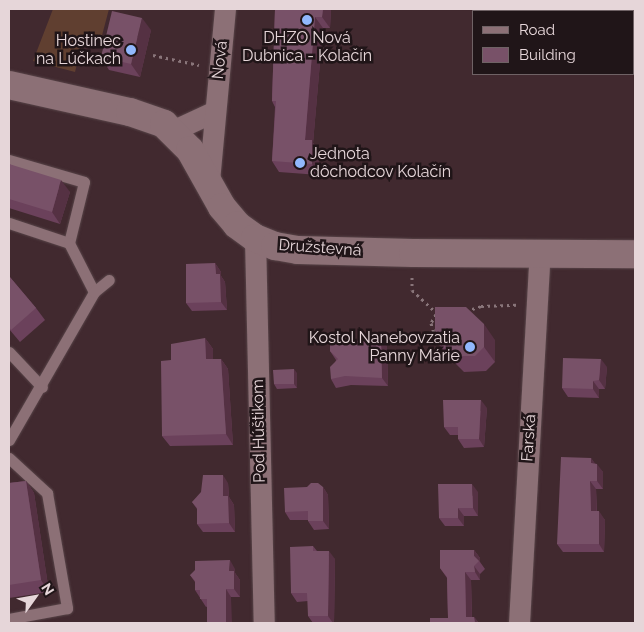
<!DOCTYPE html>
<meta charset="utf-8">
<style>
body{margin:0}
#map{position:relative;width:644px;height:632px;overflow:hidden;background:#41292f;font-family:Raleway,sans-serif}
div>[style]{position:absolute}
.green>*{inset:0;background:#603f30}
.path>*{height:3px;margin-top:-1.5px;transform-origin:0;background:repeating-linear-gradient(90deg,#89757a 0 2.5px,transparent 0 6.5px)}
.roads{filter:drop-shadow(0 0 1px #584549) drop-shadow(0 0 1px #584549)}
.service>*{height:11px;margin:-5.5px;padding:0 5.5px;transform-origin:5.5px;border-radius:5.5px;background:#8c7076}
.minor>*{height:21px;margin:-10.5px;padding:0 10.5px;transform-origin:10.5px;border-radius:10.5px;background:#8c7076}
.tertiary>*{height:28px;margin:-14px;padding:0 14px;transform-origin:14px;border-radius:14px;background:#8c7076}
.wall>*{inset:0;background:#6b415b}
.shaded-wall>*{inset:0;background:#553143}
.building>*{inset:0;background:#785168}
.dots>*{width:14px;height:14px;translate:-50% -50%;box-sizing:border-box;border:2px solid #201518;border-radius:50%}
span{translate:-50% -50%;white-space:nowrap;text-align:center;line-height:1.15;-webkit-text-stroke:5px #201518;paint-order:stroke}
.poi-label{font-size:16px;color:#e6d6d9}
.right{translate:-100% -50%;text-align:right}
.left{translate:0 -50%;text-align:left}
.street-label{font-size:16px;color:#e6d6d9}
.frame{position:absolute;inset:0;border:10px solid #e6d6d9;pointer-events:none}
.legend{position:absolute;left:472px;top:10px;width:162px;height:65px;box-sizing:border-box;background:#201518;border:1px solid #6f6265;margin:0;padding:6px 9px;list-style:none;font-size:15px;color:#e6d6d9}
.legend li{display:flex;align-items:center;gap:10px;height:25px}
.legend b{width:25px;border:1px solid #6f6265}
.north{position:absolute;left:10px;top:572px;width:50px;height:50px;-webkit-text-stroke:4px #201518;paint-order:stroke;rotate:58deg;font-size:14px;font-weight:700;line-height:20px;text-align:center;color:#e6d6d9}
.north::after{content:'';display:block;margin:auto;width:18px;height:22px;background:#e6d6d9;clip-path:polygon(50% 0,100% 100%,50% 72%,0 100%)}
</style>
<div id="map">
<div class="green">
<div style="clip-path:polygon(53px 9px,109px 9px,100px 43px,83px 40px,75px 72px,33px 61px)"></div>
</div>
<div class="path">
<div style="left:153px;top:55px;width:47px;rotate:12.3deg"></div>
<div style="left:412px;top:277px;width:13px;rotate:90deg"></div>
<div style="left:412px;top:290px;width:35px;rotate:43deg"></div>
<div style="left:466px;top:311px;width:16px;rotate:-18deg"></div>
<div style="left:481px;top:306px;width:36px;rotate:-2deg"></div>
<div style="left:436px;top:314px;width:10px;rotate:119deg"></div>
<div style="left:431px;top:323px;width:10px;rotate:73deg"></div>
<div style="left:434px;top:333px;width:4px"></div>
</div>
<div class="roads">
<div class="service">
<div style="left:9px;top:160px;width:78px;rotate:16.3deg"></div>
<div style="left:84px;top:182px;width:63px;rotate:103.8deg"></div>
<div style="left:9px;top:223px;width:63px;rotate:18.4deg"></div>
<div style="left:69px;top:243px;width:55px;rotate:63deg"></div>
<div style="left:9px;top:352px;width:48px;rotate:46.7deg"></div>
<div style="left:9px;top:440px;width:171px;rotate:-60.1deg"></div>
<div style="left:94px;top:292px;width:19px;rotate:-39deg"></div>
<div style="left:9px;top:458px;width:52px;rotate:42.6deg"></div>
<div style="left:47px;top:493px;width:117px;rotate:80.1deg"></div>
<div style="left:67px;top:608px;width:59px;rotate:169.3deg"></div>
</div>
<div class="minor">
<div style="left:172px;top:131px;width:47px;rotate:-24.9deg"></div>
<div style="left:209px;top:181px;width:173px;rotate:-84.7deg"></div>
<div style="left:255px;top:238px;width:385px;rotate:88.7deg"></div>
<div style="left:519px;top:623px;width:372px;rotate:-86.8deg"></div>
</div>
<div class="tertiary">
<div style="left:9px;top:85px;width:124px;rotate:12.6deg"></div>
<div style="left:130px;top:112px;width:36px;rotate:19deg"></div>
<div style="left:164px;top:124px;width:37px;rotate:45deg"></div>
<div style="left:190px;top:150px;width:65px;rotate:60.7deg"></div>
<div style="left:222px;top:207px;width:23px;rotate:50deg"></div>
<div style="left:237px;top:225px;width:22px;rotate:36deg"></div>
<div style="left:255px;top:238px;width:22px;rotate:22deg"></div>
<div style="left:275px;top:246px;width:23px;rotate:10deg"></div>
<div style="left:298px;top:250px;width:115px;rotate:1.5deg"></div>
<div style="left:413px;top:253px;width:222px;rotate:0.3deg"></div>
</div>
</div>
<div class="wall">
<div style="clip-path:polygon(275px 9px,331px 9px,330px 28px,323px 28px,313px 143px,319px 151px,319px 175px,279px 172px,272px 161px,275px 107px,272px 101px)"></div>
<div style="clip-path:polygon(151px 30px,140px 77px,109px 70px,101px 57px)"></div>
<div style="clip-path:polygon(9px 164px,70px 192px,60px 224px,9px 208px)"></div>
<div style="clip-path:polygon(215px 263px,221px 272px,221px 276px,225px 282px,227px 310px,192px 311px,186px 303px)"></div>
<div style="clip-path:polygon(9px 276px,36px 308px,45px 320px,20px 342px,9px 329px)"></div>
<div style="clip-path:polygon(205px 338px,213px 349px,213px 359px,221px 359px,228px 369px,233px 445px,170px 446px,162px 436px,171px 360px)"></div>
<div style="clip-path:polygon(435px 339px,495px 340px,495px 362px,486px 371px,464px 372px,446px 354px)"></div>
<div style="clip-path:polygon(387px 346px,388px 386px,351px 385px,336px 388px,331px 379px,336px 360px,330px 351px)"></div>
<div style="clip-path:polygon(607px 367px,605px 389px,599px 389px,599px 398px,568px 397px,562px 388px)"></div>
<div style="clip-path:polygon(297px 373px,297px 388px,277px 389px,274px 384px)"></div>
<div style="clip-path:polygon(487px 408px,484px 447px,464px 448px,458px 439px,458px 435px,450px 435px,444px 427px)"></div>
<div style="clip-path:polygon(591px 458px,595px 464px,603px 472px,603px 489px,596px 489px,597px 511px,605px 520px,604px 552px,563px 552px,557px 544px)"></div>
<div style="clip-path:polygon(26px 481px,34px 493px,49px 592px,9px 598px,9px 483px)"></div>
<div style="clip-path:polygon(228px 483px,229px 497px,234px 505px,235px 532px,203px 532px,197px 524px,197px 509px,192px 502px)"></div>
<div style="clip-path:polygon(323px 487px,328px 495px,329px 529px,314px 530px,308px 521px,308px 520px,290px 520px,285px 512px)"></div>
<div style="clip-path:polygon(478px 492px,478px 516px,464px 516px,464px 526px,445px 526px,439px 518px)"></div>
<div style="clip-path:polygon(313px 546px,317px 551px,335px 559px,334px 623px,313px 623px,308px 616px,308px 601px,297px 602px,291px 593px)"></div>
<div style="clip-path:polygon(474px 550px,480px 558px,480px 562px,485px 569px,480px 574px,480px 580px,471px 580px,472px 617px,474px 617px,479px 623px,430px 623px,448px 618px,447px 578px,440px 568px)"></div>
<div style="clip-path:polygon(235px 569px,235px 573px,240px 580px,240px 597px,231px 597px,206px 607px,195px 590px,195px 582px,190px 575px)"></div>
</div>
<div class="shaded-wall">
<div style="clip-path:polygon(323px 9px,331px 9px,330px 28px,322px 17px)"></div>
<div style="clip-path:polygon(315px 17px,323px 28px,313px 143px,319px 151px,319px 175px,312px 164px,305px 140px)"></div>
<div style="clip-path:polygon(142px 18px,151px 30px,140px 77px,131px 64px)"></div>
<div style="clip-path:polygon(61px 180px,70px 192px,60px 224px,52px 212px)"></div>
<div style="clip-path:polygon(215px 263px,221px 272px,221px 276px,225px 282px,227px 310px,221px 302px,216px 274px)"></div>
<div style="clip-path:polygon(484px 324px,495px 340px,495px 362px,484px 347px)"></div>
<div style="clip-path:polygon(205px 338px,213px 349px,213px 370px,206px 359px)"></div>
<div style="clip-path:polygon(381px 338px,387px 346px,388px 386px,382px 378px)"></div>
<div style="clip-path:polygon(221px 359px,228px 369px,233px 445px,226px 434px)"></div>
<div style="clip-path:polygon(601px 359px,607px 367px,605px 389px,599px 380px)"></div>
<div style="clip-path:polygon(294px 369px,297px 373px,297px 388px,294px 384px)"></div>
<div style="clip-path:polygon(593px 381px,599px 389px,599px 398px,593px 389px)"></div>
<div style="clip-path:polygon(481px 400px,487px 408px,484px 447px,479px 439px)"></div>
<div style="clip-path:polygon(591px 458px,597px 466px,591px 463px)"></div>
<div style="clip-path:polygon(597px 464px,603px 472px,603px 489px,597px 481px)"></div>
<div style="clip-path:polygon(223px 475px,228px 483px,229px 497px,234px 505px,235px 532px,229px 523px,223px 496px)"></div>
<div style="clip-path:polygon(26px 481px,34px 493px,49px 592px,41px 580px)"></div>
<div style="clip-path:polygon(590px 481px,596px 489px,597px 520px,591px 511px)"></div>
<div style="clip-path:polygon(472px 484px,478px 492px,478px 516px,473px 508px)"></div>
<div style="clip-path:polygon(323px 487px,328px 495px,329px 529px,323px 521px)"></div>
<div style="clip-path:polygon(458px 508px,464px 516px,464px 526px,458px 518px)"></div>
<div style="clip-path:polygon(599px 511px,605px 520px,604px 552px,599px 544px)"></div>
<div style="clip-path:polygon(474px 550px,480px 558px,480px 562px,474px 556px)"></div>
<div style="clip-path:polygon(329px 551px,335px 559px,334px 623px,333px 623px,328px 616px)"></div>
<div style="clip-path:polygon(230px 560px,235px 569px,235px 573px,240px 580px,240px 597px,234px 589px,229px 571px)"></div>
<div style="clip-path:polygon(474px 566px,480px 574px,480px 580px,475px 572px)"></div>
<div style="clip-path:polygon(465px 572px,471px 580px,472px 623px,466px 617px)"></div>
<div style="clip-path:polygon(226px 589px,231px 597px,232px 623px,226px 623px)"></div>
<div style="clip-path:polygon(474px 617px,479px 623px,475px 623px)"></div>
</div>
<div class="building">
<div style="clip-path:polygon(275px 9px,323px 9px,322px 17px,315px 17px,305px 140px,312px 140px,312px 164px,272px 161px,276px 101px,272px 101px)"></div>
<div style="clip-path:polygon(112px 11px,142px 18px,131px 64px,101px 57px)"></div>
<div style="clip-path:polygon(9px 164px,61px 180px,52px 212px,9px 199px)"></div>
<div style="clip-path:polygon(215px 263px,216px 274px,220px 274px,221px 302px,186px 303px,186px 264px)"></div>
<div style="clip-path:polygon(9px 276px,36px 308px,11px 330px,9px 327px)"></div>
<div style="clip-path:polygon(435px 307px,466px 307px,484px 324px,484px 347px,475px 356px,453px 356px,435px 339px)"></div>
<div style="clip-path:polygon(205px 338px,206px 359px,221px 359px,226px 434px,162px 436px,161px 361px,171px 360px,171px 344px)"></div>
<div style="clip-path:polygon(381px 338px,382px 378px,345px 376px,331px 379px,330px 367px,338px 359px,330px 351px,330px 339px,361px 341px)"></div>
<div style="clip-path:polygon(563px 358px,601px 359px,599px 380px,593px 381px,593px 389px,562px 388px)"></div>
<div style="clip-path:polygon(294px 369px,294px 384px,274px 384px,273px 370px)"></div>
<div style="clip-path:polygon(443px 400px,481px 400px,479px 439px,458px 439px,458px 427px,444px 427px)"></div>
<div style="clip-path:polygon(561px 457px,591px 458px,591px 463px,597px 464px,597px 481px,590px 481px,591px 511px,599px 511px,599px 544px,557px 544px)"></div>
<div style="clip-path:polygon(203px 475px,223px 475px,223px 496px,228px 496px,229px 523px,197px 524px,197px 508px,192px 502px,201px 492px)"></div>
<div style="clip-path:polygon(26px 481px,41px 580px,9px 585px,9px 483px)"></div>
<div style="clip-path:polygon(311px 483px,318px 483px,323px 487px,323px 521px,308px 521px,308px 511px,285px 512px,284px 488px,307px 487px)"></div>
<div style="clip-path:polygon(438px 484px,472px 484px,473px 508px,458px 508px,458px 518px,439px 518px)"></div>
<div style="clip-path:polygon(313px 546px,313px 551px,329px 551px,328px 616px,308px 616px,307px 593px,291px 593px,290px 547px)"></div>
<div style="clip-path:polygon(440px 550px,474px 550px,474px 556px,479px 561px,474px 566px,475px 572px,465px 572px,466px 617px,474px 617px,475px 623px,430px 623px,430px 618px,448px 618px,447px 577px,440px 568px)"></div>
<div style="clip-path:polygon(230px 560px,229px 571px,234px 571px,234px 589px,226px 589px,226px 623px,207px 623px,207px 599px,200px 599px,200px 590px,195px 590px,195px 581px,190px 575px,195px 570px,195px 561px)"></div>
</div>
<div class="dots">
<div style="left:307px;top:20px;background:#91b8fd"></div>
<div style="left:131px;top:50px;background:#91b8fd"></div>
<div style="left:300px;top:163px;background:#91b8fd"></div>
<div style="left:470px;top:347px;background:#91b8fd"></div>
</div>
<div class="poi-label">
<span style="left:307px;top:47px">DHZO Nová<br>Dubnica - Kolačín</span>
<span class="right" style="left:121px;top:50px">Hostinec<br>na Lúčkach</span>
<span class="left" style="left:310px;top:163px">Jednota<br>dôchodcov Kolačín</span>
<span class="right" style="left:460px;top:347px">Kostol Nanebovzatia<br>Panny Márie</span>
</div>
<div class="street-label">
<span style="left:220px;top:60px;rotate:-84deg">Nová</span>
<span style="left:320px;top:248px;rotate:4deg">Družstevná</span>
<span style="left:259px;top:431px;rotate:-91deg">Pod Húštikom</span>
<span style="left:529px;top:438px;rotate:-86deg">Farská</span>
</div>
<div class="frame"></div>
<ul class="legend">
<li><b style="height:6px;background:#8c7076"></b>Road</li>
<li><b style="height:14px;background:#785168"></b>Building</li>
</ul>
<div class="north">N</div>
</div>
